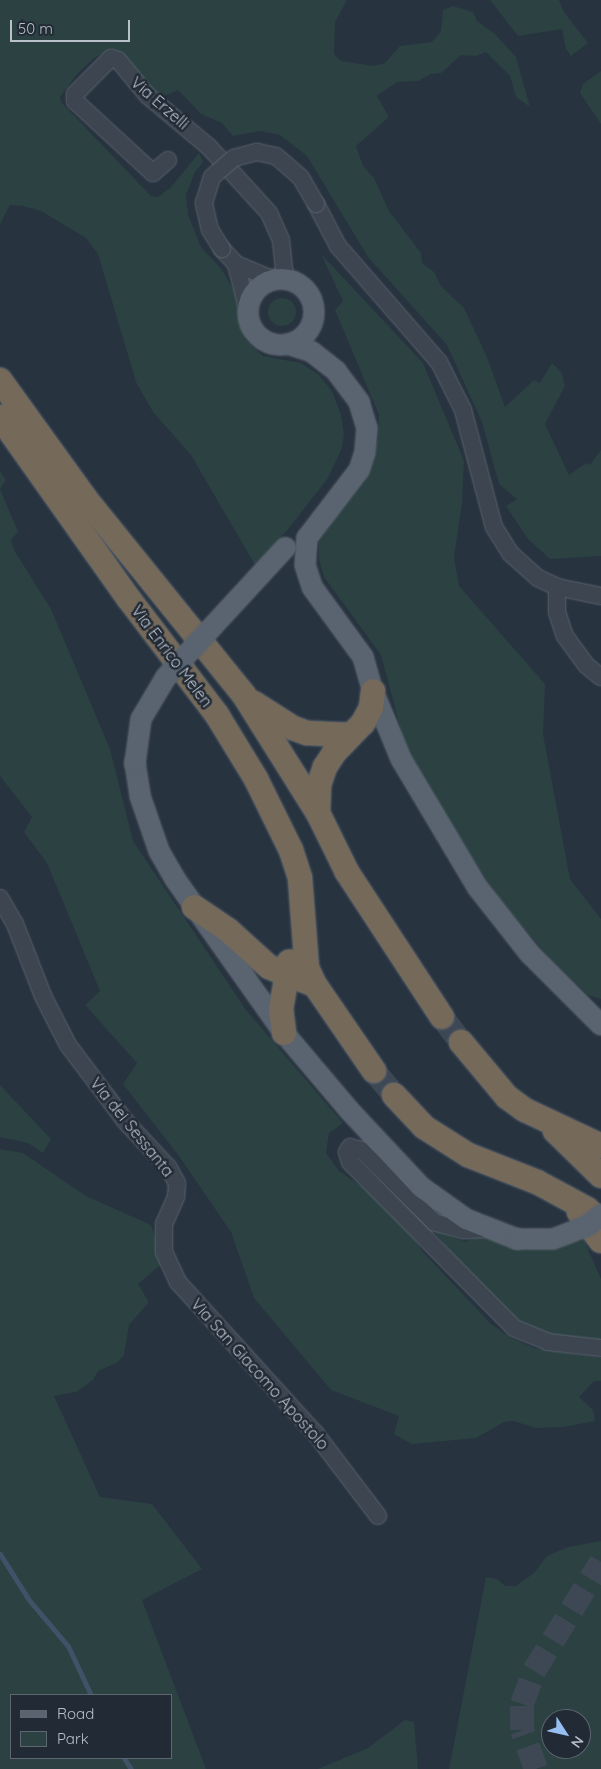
<!DOCTYPE html>
<style>
body{margin:0}
#map{position:relative;width:601px;height:1769px;overflow:hidden;background:#283340;font-family:Quicksand,sans-serif}
div>[style]{position:absolute}
[style*='--x']{left:calc(var(--x)*1px);top:calc(var(--y)*1px);width:calc(var(--w)*1px);rotate:calc(var(--a)*1deg)}
.green>*{inset:0;background:#2b4142}
.round{border-radius:50%}
.stream>*{height:5px;margin:-2.5px;padding:0 2.5px;transform-origin:2.5px;border-radius:2.5px;background:#3f5267}
.highway-tunnel>*{height:24px;margin-top:-12px;transform-origin:0;background:repeating-linear-gradient(90deg,#3e4855 0 24px,transparent 0 36px)}
.roads{filter:drop-shadow(0 0 1px #5a636d) drop-shadow(0 0 1px #5a636d)}
.minor>*{height:16px;margin:-8px;padding:0 8px;transform-origin:8px;border-radius:8px;background:#3c4550}
.major>*{height:20px;margin:-10px;padding:0 10px;transform-origin:10px;border-radius:10px;background:#5a6470}
.major>.ring{margin:-10px;padding:0;box-sizing:content-box;background:none;border:20px solid #5a6470;border-radius:50%}
.highway>*{height:24px;margin:-12px;padding:0 12px;transform-origin:12px;border-radius:12px;background:#75695a}
.bridges{filter:drop-shadow(0 0 1px #5a636d) drop-shadow(0 0 1px #5a636d)}
.minor-bridge>*{height:16px;margin:-8px;padding:0 8px;transform-origin:8px;border-radius:8px;background:#3c4550}
.major-bridge>*{height:20px;margin:-10px;padding:0 10px;transform-origin:10px;border-radius:10px;background:#5a6470}
span{translate:-50% -50%;white-space:nowrap;text-align:center;line-height:1.15;-webkit-text-stroke:5px #212a35;paint-order:stroke}
.street-label{font-size:16px;color:#b9c0ca}
.legend{position:absolute;left:10px;top:1694px;width:162px;height:65px;box-sizing:border-box;background:#212a35;border:1px solid #5e6671;margin:0;padding:6px 9px;list-style:none;font-size:15px;color:#b9c0ca}
.legend li{display:flex;align-items:center;gap:10px;height:25px}
.legend b{width:25px;border:1px solid #5e6671}
.north{position:absolute;left:541px;top:1709px;width:50px;height:50px;box-sizing:border-box;background:#212a35;border:1px solid #5e6671;border-radius:50%;rotate:125deg;font-size:14px;font-weight:700;line-height:20px;text-align:center;color:#b9c0ca}
.north::after{content:'';display:block;margin:auto;width:18px;height:22px;background:#97bef1;clip-path:polygon(50% 0,100% 100%,50% 72%,0 100%)}
.scale{position:absolute;left:10px;top:20px;width:120px;height:22px;box-sizing:border-box;border:2px solid #b9c0ca;border-top:0;padding-left:6px;font-size:15px;line-height:18px;white-space:nowrap;color:#b9c0ca;-webkit-text-stroke:4px #212a35;paint-order:stroke}
</style>
<div id="map">
<div class="green">
<i style="clip-path:polygon(0 0,347px 0,335px 22px,334px 54px,341px 61px,374px 66px,385px 63px,400px 46px,432px 42px,441px 31px,443px 10px,453px 6px,473px 12px,477px 21px,495px 34px,516px 57px,530px 107px,516px 97px,510px 76px,486px 52px,476px 56px,461px 55px,441px 73px,431px 74px,418px 81px,397px 82px,377px 96px,389px 117px,356px 146px,363px 166px,374px 178px,389px 211px,421px 253px,422px 263px,434px 272px,441px 286px,464px 308px,487px 357px,505px 407px,534px 380px,540px 383px,552px 363px,562px 373px,565px 386px,545px 424px,569px 475px,586px 463px,590px 465px,601px 450px,601px 556px,550px 559px,528px 539px,506px 506px,517px 499px,499px 484px,482px 422px,447px 345px,368px 257px,307px 156px,280px 135px,260px 131px,233px 136px,222px 123px,201px 114px,178px 90px,162px 97px,148px 86px,120px 52px,112px 49px,94px 58px,77px 74px,60px 97px,61px 102px,151px 196px,158px 197px,171px 187px,199px 153px,203px 162px,195px 172px,186px 195px,188px 215px,201px 247px,222px 270px,237px 296px,240px 323px,246px 340px,263px 356px,301px 363px,319px 375px,332px 391px,341px 415px,344px 434px,342px 448px,328px 478px,289px 528px,255px 565px,191px 455px,153px 412px,136px 382px,98px 254px,86px 238px,41px 211px,23px 206px,10px 205px,0 224px)"></i>
<i style="clip-path:polygon(490px 0,559px 0,564px 12px,588px 43px,571px 56px,566px 49px,562px 29px,518px 36px)"></i>
<i style="clip-path:polygon(601px 71px,601px 124px,580px 93px,583px 84px)"></i>
<i style="clip-path:polygon(321px 254px,423px 363px,464px 461px,462px 504px,454px 557px,459px 586px,545px 684px,543px 734px,570px 879px,601px 919px,601px 999px,588px 995px,551px 960px,498px 897px,409px 760px,381px 655px,324px 577px,319px 559px,319px 542px,371px 465px,378px 437px,379px 415px,335px 310px,343px 301px)"></i>
<i class="round" style="left:268px;top:298px;width:28px;height:28px"></i>
<i style="clip-path:polygon(0 471px,6px 480px,0 489px,18px 532px,11px 540px,14px 550px,51px 609px,110px 749px,133px 841px,246px 1010px,343px 1123px,329px 1133px,326px 1153px,339px 1171px,393px 1208px,423px 1252px,491px 1324px,511px 1338px,534px 1348px,601px 1358px,601px 1381px,594px 1381px,579px 1397px,593px 1410px,595px 1421px,564px 1427px,535px 1428px,514px 1421px,504px 1422px,476px 1438px,412px 1444px,394px 1434px,399px 1416px,331px 1390px,254px 1298px,231px 1232px,179px 1156px,123px 1084px,137px 1063px,85px 1005px,100px 991px,47px 863px,24px 832px,32px 817px,0 776px)"></i>
<i style="clip-path:polygon(0 1085px,51px 1139px,43px 1153px,28px 1143px,0 1137px)"></i>
<i style="clip-path:polygon(evenodd,0 1149px,23px 1153px,86px 1196px,151px 1225px,156px 1239px,164px 1262px,138px 1284px,149px 1302px,129px 1325px,124px 1355px,118px 1362px,98px 1371px,93px 1380px,76px 1392px,54px 1396px,100px 1497px,152px 1504px,202px 1569px,142px 1600px,206px 1769px,0 1769px,0 1149px,11px 1695px,171px 1695px,171px 1758px,11px 1758px,11px 1695px)"></i>
<i style="clip-path:polygon(433px 1230px,466px 1242px,477px 1236px,532px 1248px,584px 1240px,601px 1279px,601px 1341px,555px 1337px,530px 1329px,508px 1314px,467px 1272px)"></i>
<i style="clip-path:polygon(evenodd,601px 1541px,601px 1769px,449px 1769px,486px 1577px,497px 1579px,505px 1586px,516px 1586px,534px 1573px,547px 1556px,568px 1547px,601px 1541px,551px 1719px,581px 1719px,581px 1749px,551px 1749px,551px 1719px)"></i>
<i style="clip-path:polygon(405px 1720px,414px 1722px,418px 1769px,318px 1769px,368px 1748px)"></i>
</div>
<div class="stream">
<i style="--x:0;--y:1554;--w:54;--a:57.8"></i>
<i style="--x:29;--y:1600;--w:60;--a:49.7"></i>
<i style="--x:68;--y:1646;--w:54;--a:64.9"></i>
<i style="--x:124;--y:1758;--w:13;--a:58"></i>
</div>
<div class="highway-tunnel">
<i style="--x:442;--y:1017;--w:31;--a:53"></i>
<i style="--x:374;--y:1071;--w:31;--a:50"></i>
<i style="--x:536;--y:1769;--w:41;--a:-109.7"></i>
<i style="--x:522;--y:1730;--w:26;--a:-90"></i>
<i style="--x:522;--y:1704;--w:35;--a:-70"></i>
<i style="--x:534;--y:1671;--w:128;--a:-58.4"></i>
</div>
<div class="roads">
<div class="minor">
<i style="--x:168;--y:160;--w:20;--a:139"></i>
<i style="--x:153;--y:173;--w:106;--a:-137.3"></i>
<i style="--x:75;--y:101;--w:7;--a:-90"></i>
<i style="--x:75;--y:94;--w:51;--a:-45"></i>
<i style="--x:111;--y:58;--w:7;--a:16"></i>
<i style="--x:118;--y:60;--w:45;--a:50.4"></i>
<i style="--x:147;--y:95;--w:81;--a:40"></i>
<i style="--x:209;--y:147;--w:89;--a:47.7"></i>
<i style="--x:269;--y:213;--w:30;--a:66"></i>
<i style="--x:281;--y:240;--w:39;--a:84"></i>
<i style="--x:316;--y:204;--w:47;--a:62.4"></i>
<i style="--x:338;--y:246;--w:154;--a:49"></i>
<i style="--x:439;--y:362;--w:54;--a:63.4"></i>
<i style="--x:463;--y:410;--w:121;--a:75.2"></i>
<i style="--x:494;--y:527;--w:31;--a:58"></i>
<i style="--x:510;--y:553;--w:38;--a:42"></i>
<i style="--x:538;--y:578;--w:21;--a:25"></i>
<i style="--x:557;--y:587;--w:45;--a:11.6"></i>
<i style="--x:222;--y:249;--w:21;--a:47"></i>
<i style="--x:236;--y:264;--w:41;--a:22.8"></i>
<i style="--x:236;--y:264;--w:49;--a:75.7"></i>
<i style="--x:557;--y:587;--w:25;--a:90"></i>
<i style="--x:557;--y:612;--w:25;--a:72"></i>
<i style="--x:565;--y:636;--w:36;--a:54"></i>
<i style="--x:586;--y:665;--w:19;--a:39"></i>
<i style="--x:0;--y:898;--w:30;--a:60"></i>
<i style="--x:15;--y:924;--w:77;--a:68.7"></i>
<i style="--x:43;--y:996;--w:55;--a:63"></i>
<i style="--x:68;--y:1045;--w:96;--a:53"></i>
<i style="--x:126;--y:1122;--w:62;--a:47"></i>
<i style="--x:168;--y:1167;--w:18;--a:61"></i>
<i style="--x:177;--y:1183;--w:14;--a:94"></i>
<i style="--x:176;--y:1197;--w:30;--a:114"></i>
<i style="--x:164;--y:1224;--w:28;--a:90"></i>
<i style="--x:164;--y:1252;--w:33;--a:65"></i>
<i style="--x:178;--y:1282;--w:204;--a:47.8"></i>
<i style="--x:315;--y:1433;--w:104;--a:52.8"></i>
<i style="--x:485;--y:1229;--w:22;--a:177"></i>
<i style="--x:463;--y:1230;--w:30;--a:-165"></i>
<i style="--x:434;--y:1222;--w:103;--a:-135.4"></i>
<i style="--x:361;--y:1150;--w:11;--a:-165"></i>
<i style="--x:350;--y:1147;--w:6;--a:121"></i>
<i style="--x:347;--y:1152;--w:10;--a:73"></i>
<i style="--x:350;--y:1162;--w:233;--a:45.3"></i>
<i style="--x:514;--y:1328;--w:37;--a:22"></i>
<i style="--x:548;--y:1342;--w:53;--a:6.5"></i>
</div>
<div class="major">
<i class="ring" style="left:248px;top:279px;width:46px;height:46px"></i>
<i style="--x:288;--y:344;--w:25;--a:18"></i>
<i style="--x:312;--y:352;--w:31;--a:38"></i>
<i style="--x:336;--y:371;--w:39;--a:53"></i>
<i style="--x:359;--y:402;--w:27;--a:73"></i>
<i style="--x:367;--y:428;--w:24;--a:95"></i>
<i style="--x:365;--y:452;--w:19;--a:108"></i>
<i style="--x:359;--y:470;--w:86;--a:127.4"></i>
<i style="--x:307;--y:538;--w:27;--a:94"></i>
<i style="--x:305;--y:565;--w:23;--a:72"></i>
<i style="--x:312;--y:587;--w:87;--a:53.9"></i>
<i style="--x:363;--y:657;--w:35;--a:74"></i>
<i style="--x:373;--y:691;--w:74;--a:67.6"></i>
<i style="--x:401;--y:759;--w:150;--a:59.2"></i>
<i style="--x:478;--y:888;--w:84;--a:51.8"></i>
<i style="--x:530;--y:954;--w:100;--a:45"></i>
<i style="--x:135;--y:763;--w:33;--a:81"></i>
<i style="--x:140;--y:796;--w:58;--a:70.9"></i>
<i style="--x:159;--y:851;--w:32;--a:60"></i>
<i style="--x:175;--y:879;--w:189;--a:54.7"></i>
<i style="--x:284;--y:1033;--w:101;--a:49.8"></i>
<i style="--x:349;--y:1110;--w:105;--a:46.9"></i>
<i style="--x:421;--y:1187;--w:55;--a:35.4"></i>
<i style="--x:466;--y:1219;--w:55;--a:21.4"></i>
</div>
<div class="highway">
<i style="--x:0;--y:380;--w:145;--a:54.2"></i>
<i style="--x:85;--y:498;--w:253;--a:51.1"></i>
<i style="--x:244;--y:695;--w:139;--a:57.9"></i>
<i style="--x:318;--y:813;--w:66;--a:63.8"></i>
<i style="--x:347;--y:872;--w:173;--a:56.8"></i>
<i style="--x:0;--y:417;--w:223;--a:54.7"></i>
<i style="--x:129;--y:599;--w:146;--a:52.8"></i>
<i style="--x:217;--y:715;--w:75;--a:58.6"></i>
<i style="--x:256;--y:779;--w:79;--a:63.8"></i>
<i style="--x:291;--y:850;--w:29;--a:72"></i>
<i style="--x:300;--y:878;--w:90;--a:85.6"></i>
<i style="--x:307;--y:968;--w:19;--a:65"></i>
<i style="--x:315;--y:985;--w:104;--a:55.5"></i>
<i style="--x:254;--y:703;--w:46;--a:32.7"></i>
<i style="--x:293;--y:728;--w:15;--a:20"></i>
<i style="--x:307;--y:733;--w:44;--a:2.6"></i>
<i style="--x:318;--y:813;--w:28;--a:-88"></i>
<i style="--x:319;--y:785;--w:19;--a:-72"></i>
<i style="--x:325;--y:767;--w:17;--a:-57"></i>
<i style="--x:334;--y:753;--w:42;--a:-46"></i>
<i style="--x:363;--y:723;--w:17;--a:-62"></i>
<i style="--x:371;--y:708;--w:17;--a:-83"></i>
<i style="--x:194;--y:907;--w:41;--a:34.1"></i>
<i style="--x:228;--y:930;--w:55;--a:42.1"></i>
<i style="--x:269;--y:967;--w:49;--a:21.4"></i>
<i style="--x:284;--y:1033;--w:24;--a:-97"></i>
<i style="--x:281;--y:1009;--w:48;--a:-80.3"></i>
<i style="--x:461;--y:1042;--w:72;--a:50.1"></i>
<i style="--x:507;--y:1097;--w:22;--a:36"></i>
<i style="--x:525;--y:1110;--w:84;--a:25.3"></i>
<i style="--x:394;--y:1095;--w:44;--a:46.8"></i>
<i style="--x:424;--y:1127;--w:52;--a:32.5"></i>
<i style="--x:468;--y:1155;--w:74;--a:21.4"></i>
<i style="--x:537;--y:1182;--w:57;--a:28.4"></i>
<i style="--x:587;--y:1209;--w:18;--a:41"></i>
<i style="--x:555;--y:1131;--w:64;--a:44.4"></i>
<i style="--x:579;--y:1212;--w:36;--a:53"></i>
</div>
</div>
<div class="bridges">
<div class="minor-bridge">
<i style="--x:222;--y:249;--w:22;--a:-122"></i>
<i style="--x:210;--y:230;--w:28;--a:-103"></i>
<i style="--x:204;--y:203;--w:27;--a:-73"></i>
<i style="--x:212;--y:177;--w:29;--a:-41"></i>
<i style="--x:234;--y:158;--w:24;--a:-15"></i>
<i style="--x:257;--y:152;--w:19;--a:12"></i>
<i style="--x:276;--y:156;--w:33;--a:41"></i>
<i style="--x:301;--y:178;--w:30;--a:60"></i>
</div>
<div class="major-bridge">
<i style="--x:135;--y:763;--w:44;--a:-82.2"></i>
<i style="--x:141;--y:719;--w:49;--a:-59.2"></i>
<i style="--x:166;--y:677;--w:176;--a:-47.3"></i>
<i style="--x:517;--y:1239;--w:36;--a:0"></i>
<i style="--x:553;--y:1239;--w:36;--a:-21"></i>
<i style="--x:587;--y:1226;--w:18;--a:-38"></i>
</div>
</div>
<div class="street-label">
<span style="left:160px;top:103px;rotate:41deg">Via Erzelli</span>
<span style="left:172px;top:656px;rotate:53deg">Via Enrico Melen</span>
<span style="left:132px;top:1127px;rotate:51deg">Via dei Sessanta</span>
<span style="left:260px;top:1374px;rotate:48deg">Via San Giacomo Apostolo</span>
</div>
<ul class="legend">
<li><b style="height:6px;background:#5a6470"></b>Road</li>
<li><b style="height:14px;background:#2b4142"></b>Park</li>
</ul>
<div class="north">N</div>
<div class="scale">50 m</div>
</div>
